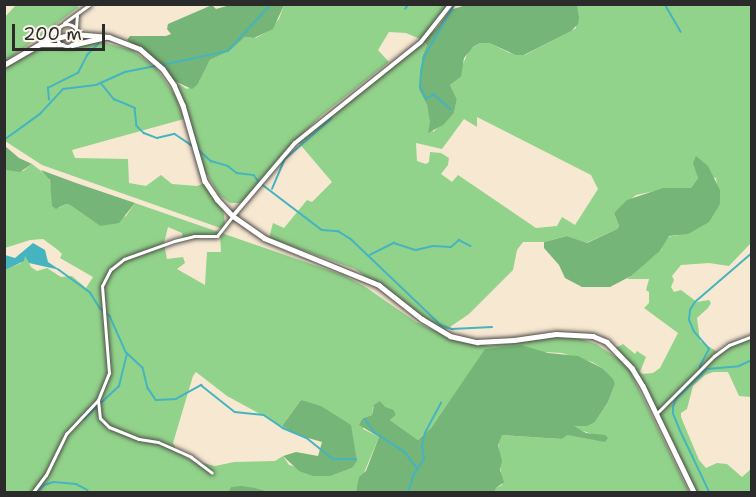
<!DOCTYPE html>
<style>
body{margin:0}
#map{position:relative;width:756px;height:497px;overflow:hidden;background:#f7e8d2;font-family:"Shantell Sans",sans-serif}
div>[style]{position:absolute}
[style*='--x']{left:calc(var(--x)*1px);top:calc(var(--y)*1px);width:calc(var(--w)*1px);rotate:calc(var(--a)*1deg)}
.green>*{inset:0;background:#92d38b}
.forest>*{inset:0;background:#75b577}
.water>*{inset:0;background:#45b4bf}
.stream>*{height:1.5px;margin:-0.75px;padding:0 0.75px;transform-origin:0.75px;border-radius:0.75px;background:#45b4bf}
.roads{filter:drop-shadow(0 0 2px #4a4744) drop-shadow(0 0 2px #4a4744)}
.minor>*{height:3px;margin:-1.5px;padding:0 1.5px;transform-origin:1.5px;border-radius:1.5px;background:#fff}
.minor>.ring{margin:-1.5px;padding:0;box-sizing:content-box;background:none;border:3px solid #fff;border-radius:50%}
.tertiary>*{height:4px;margin:-2px;padding:0 2px;transform-origin:2px;border-radius:2px;background:#fff}
.secondary>*{height:4.5px;margin:-2.25px;padding:0 2.25px;transform-origin:2.25px;border-radius:2.25px;background:#fff}
span{translate:-50% -50%;white-space:nowrap;text-align:center;line-height:1.15;-webkit-text-stroke:6px #fbf7ec;paint-order:stroke}
.frame{position:absolute;inset:0;border:6px solid #2b2b2b;pointer-events:none}
.scale{position:absolute;left:12px;top:24px;width:93px;height:27px;box-sizing:border-box;border:3px solid #2b2b2b;border-top:0;padding-left:8px;font-size:18px;line-height:21px;white-space:nowrap;color:#2b2b2b;-webkit-text-stroke:4px #fbf7ec;paint-order:stroke}
</style>
<div id="map">
<div class="green">
<i style="clip-path:polygon(72px 4px,79px 7px,5px 62px,4px 18px,16px 5px)"></i>
<i style="clip-path:polygon(284px 5px,450px 5px,437px 25px,420px 39px,406px 33px,389px 32px,378px 50px,389px 62px,322px 115px,297px 139px,244px 203px,230px 203px,219px 195px,204px 170px,184px 103px,172px 80px,187px 89px,198px 84px,210px 60px,231px 50px,245px 37px,256px 38px,268px 31px,279px 19px)"></i>
<i style="clip-path:polygon(evenodd,577px 5px,751px 5px,751px 243px,729px 266px,709px 263px,681px 265px,672px 276px,674px 280px,671px 287px,674px 292px,681px 290px,697px 302px,709px 300px,711px 303px,708px 308px,697px 318px,700px 341px,719px 353px,729px 343px,751px 336px,751px 397px,739px 396px,728px 372px,713px 372px,705px 375px,693px 386px,687px 409px,681px 413px,681px 417px,699px 460px,706px 468px,717px 463px,727px 464px,742px 477px,751px 469px,751px 492px,695px 492px,640px 378px,614px 349px,623px 344px,635px 354px,637px 351px,646px 357px,640px 372px,642px 374px,653px 373px,660px 368px,678px 333px,644px 308px,649px 303px,649px 292px,646px 290px,649px 279px,627px 279px,661px 250px,667px 237px,679px 235px,720px 204px,716px 178px,697px 173px,698px 178px,691px 188px,669px 188px,636px 195px,614px 213px,619px 226px,617px 229px,586px 243px,567px 236px,544px 242px,523px 242px,517px 250px,513px 270px,469px 314px,444px 331px,355px 269px,269px 238px,273px 223px,284px 228px,307px 200px,312px 202px,332px 182px,298px 142px,423px 41px,427px 45px,422px 57px,419px 90px,427px 105px,433px 132px,454px 113px,457px 99px,450px 85px,461px 77px,460px 71px,469px 50px,480px 43px,489px 43px,510px 53px,525px 55px,576px 28px,577px 5px,477px 117px,591px 175px,598px 189px,575px 225px,562px 217px,557px 226px,536px 228px,458px 175px,452px 182px,441px 174px,448px 165px,449px 158px,441px 153px,430px 152px,429px 162px,426px 164px,417px 161px,416px 143px,442px 149px,464px 119px,477px 127px,477px 117px)"></i>
<i style="clip-path:polygon(94px 40px,132px 50px,156px 68px,175px 95px,184px 119px,72px 150px,75px 158px,128px 159px,129px 183px,146px 186px,161px 175px,172px 184px,197px 186px,205px 183px,223px 209px,226px 230px,42px 165px,5px 141px,4px 68px,45px 46px,69px 48px)"></i>
<i style="clip-path:polygon(evenodd,32px 164px,49px 177px,53px 197px,59px 208px,66px 204px,70px 205px,100px 226px,126px 216px,135px 203px,343px 275px,364px 286px,416px 322px,456px 341px,490px 346px,559px 337px,581px 339px,596px 344px,619px 359px,630px 371px,689px 492px,495px 492px,496px 488px,502px 485px,498px 439px,502px 435px,562px 439px,568px 435px,592px 434px,574px 428px,574px 426px,595px 422px,608px 402px,615px 384px,602px 368px,592px 362px,562px 353px,492px 349px,485px 350px,431px 428px,418px 440px,390px 420px,396px 415px,394px 410px,373px 407px,372px 415px,363px 418px,363px 429px,379px 437px,356px 492px,270px 492px,256px 488px,231px 487px,228px 492px,5px 492px,4px 270px,21px 263px,25px 255px,31px 267px,37px 271px,47px 268px,61px 277px,72px 276px,86px 288px,93px 277px,60px 258px,62px 254px,58px 250px,43px 239px,30px 240px,5px 248px,5px 170px,23px 171px,32px 164px,168px 227px,182px 233px,183px 241px,220px 234px,221px 252px,207px 252px,205px 285px,177px 269px,185px 263px,183px 257px,167px 259px,164px 243px,168px 227px,32px 164px,196px 372px,227px 396px,282px 426px,301px 400px,352px 443px,356px 455px,352px 468px,331px 476px,289px 465px,283px 456px,275px 461px,234px 462px,215px 466px,190px 460px,177px 451px,173px 443px,193px 376px,196px 372px)"></i>
</div>
<div class="forest">
<i style="clip-path:polygon(469px 4px,577px 5px,579px 18px,578px 24px,571px 31px,524px 55px,516px 55px,489px 43px,480px 43px,473px 47px,464px 58px,461px 77px,450px 85px,457px 99px,454px 113px,443px 125px,428px 133px,430px 122px,427px 105px,419px 90px,422px 57px,427px 45px,423px 41px,437px 28px,450px 10px)"></i>
<i style="clip-path:polygon(212px 5px,216px 9px,230px 5px,284px 5px,273px 29px,254px 38px,245px 37px,231px 50px,210px 60px,198px 84px,192px 89px,172px 80px,141px 49px,127px 40px,130px 36px,166px 36px,171px 34px,167px 29px,168px 24px)"></i>
<i style="clip-path:polygon(5px 146px,19px 158px,32px 164px,20px 172px,5px 170px)"></i>
<i style="clip-path:polygon(696px 156px,708px 166px,720px 190px,720px 204px,709px 222px,688px 234px,669px 236px,660px 251px,631px 276px,610px 287px,582px 287px,565px 278px,559px 265px,544px 248px,544px 242px,567px 236px,587px 243px,617px 229px,619px 226px,614px 213px,627px 200px,663px 188px,691px 188px,698px 178px,693px 163px)"></i>
<i style="clip-path:polygon(41px 170px,76px 183px,135px 203px,119px 223px,100px 226px,70px 205px,66px 204px,56px 209px,52px 206px,50px 180px)"></i>
<i style="clip-path:polygon(521px 345px,548px 353px,578px 356px,602px 368px,613px 379px,615px 384px,608px 402px,595px 422px,587px 426px,574px 426px,586px 433px,605px 435px,608px 438px,605px 442px,568px 435px,562px 439px,502px 435px,498px 445px,502px 461px,500px 470px,504px 482px,496px 488px,495px 492px,356px 492px,359px 477px,366px 471px,379px 437px,359px 425px,363px 418px,372px 415px,374px 405px,380px 401px,385px 407px,394px 410px,396px 415px,390px 420px,418px 440px,431px 428px,485px 349px)"></i>
<i style="clip-path:polygon(301px 400px,321px 406px,351px 425px,357px 461px,352px 468px,331px 476px,313px 476px,299px 471px,283px 456px,296px 452px,318px 456px,322px 442px,298px 435px,282px 426px)"></i>
<i style="clip-path:polygon(241px 486px,256px 488px,270px 492px,228px 492px,231px 487px)"></i>
</div>
<div class="water">
<i style="clip-path:polygon(33px 243px,45px 250px,48px 262px,60px 270px,29px 263px,25px 256px,24px 261px,5px 270px,5px 255px,15px 258px)"></i>
</div>
<div class="stream">
<i style="--x:665;--y:4;--w:32;--a:60"></i>
<i style="--x:405;--y:9;--w:6;--a:-51"></i>
<i style="--x:162;--y:65;--w:67;--a:-12"></i>
<i style="--x:228;--y:51;--w:64;--a:-47.5"></i>
<i style="--x:101;--y:83;--w:21;--a:51"></i>
<i style="--x:114;--y:99;--w:23;--a:23"></i>
<i style="--x:135;--y:108;--w:18;--a:84"></i>
<i style="--x:137;--y:126;--w:10;--a:45"></i>
<i style="--x:144;--y:133;--w:14;--a:21"></i>
<i style="--x:157;--y:138;--w:18;--a:-13"></i>
<i style="--x:175;--y:134;--w:23;--a:34"></i>
<i style="--x:49;--y:100;--w:12;--a:-95"></i>
<i style="--x:48;--y:88;--w:34;--a:-27"></i>
<i style="--x:78;--y:73;--w:20;--a:-63"></i>
<i style="--x:87;--y:55;--w:16;--a:-45"></i>
<i style="--x:451;--y:110;--w:23;--a:-139"></i>
<i style="--x:434;--y:95;--w:9;--a:153"></i>
<i style="--x:426;--y:99;--w:13;--a:-117"></i>
<i style="--x:420;--y:87;--w:15;--a:-86"></i>
<i style="--x:421;--y:72;--w:15;--a:-79"></i>
<i style="--x:424;--y:57;--w:61;--a:-59.7"></i>
<i style="--x:4;--y:140;--w:44;--a:-35.8"></i>
<i style="--x:40;--y:114;--w:34;--a:-47"></i>
<i style="--x:63;--y:89;--w:33;--a:-7"></i>
<i style="--x:96;--y:85;--w:32;--a:-24"></i>
<i style="--x:125;--y:72;--w:33;--a:-11"></i>
<i style="--x:198;--y:149;--w:18;--a:43"></i>
<i style="--x:211;--y:161;--w:18;--a:16"></i>
<i style="--x:228;--y:166;--w:11;--a:38"></i>
<i style="--x:237;--y:173;--w:17;--a:7"></i>
<i style="--x:254;--y:175;--w:9;--a:54"></i>
<i style="--x:263;--y:185;--w:74;--a:37.3"></i>
<i style="--x:322;--y:230;--w:16;--a:4"></i>
<i style="--x:338;--y:231;--w:15;--a:32"></i>
<i style="--x:351;--y:239;--w:124;--a:43.7"></i>
<i style="--x:441;--y:325;--w:12;--a:20"></i>
<i style="--x:452;--y:329;--w:40;--a:-2.9"></i>
<i style="--x:272;--y:189;--w:33;--a:-67"></i>
<i style="--x:285;--y:159;--w:61;--a:-41"></i>
<i style="--x:370;--y:255;--w:27;--a:-27"></i>
<i style="--x:394;--y:243;--w:23;--a:18"></i>
<i style="--x:416;--y:250;--w:17;--a:-13"></i>
<i style="--x:433;--y:246;--w:18;--a:3"></i>
<i style="--x:451;--y:247;--w:11;--a:-41"></i>
<i style="--x:459;--y:240;--w:13;--a:27"></i>
<i style="--x:58;--y:269;--w:39;--a:36"></i>
<i style="--x:90;--y:292;--w:19;--a:58"></i>
<i style="--x:100;--y:308;--w:13;--a:39"></i>
<i style="--x:110;--y:316;--w:39;--a:66"></i>
<i style="--x:126;--y:352;--w:23;--a:43"></i>
<i style="--x:143;--y:368;--w:21;--a:76"></i>
<i style="--x:148;--y:388;--w:14;--a:56"></i>
<i style="--x:156;--y:400;--w:20;--a:-3"></i>
<i style="--x:176;--y:399;--w:29;--a:-29"></i>
<i style="--x:201;--y:385;--w:43;--a:38.5"></i>
<i style="--x:235;--y:412;--w:29;--a:6"></i>
<i style="--x:264;--y:415;--w:23;--a:34"></i>
<i style="--x:283;--y:428;--w:26;--a:23"></i>
<i style="--x:307;--y:438;--w:33;--a:39"></i>
<i style="--x:333;--y:459;--w:23;--a:0"></i>
<i style="--x:702;--y:375;--w:9;--a:-103"></i>
<i style="--x:700;--y:366;--w:19;--a:-62"></i>
<i style="--x:709;--y:349;--w:23;--a:-131"></i>
<i style="--x:694;--y:332;--w:13;--a:-113"></i>
<i style="--x:689;--y:320;--w:10;--a:-84"></i>
<i style="--x:690;--y:310;--w:9;--a:-58"></i>
<i style="--x:695;--y:302;--w:75;--a:-40.7"></i>
<i style="--x:84;--y:419;--w:48;--a:-43.3"></i>
<i style="--x:119;--y:386;--w:33;--a:-76"></i>
<i style="--x:365;--y:419;--w:17;--a:54"></i>
<i style="--x:375;--y:433;--w:36;--a:32"></i>
<i style="--x:405;--y:452;--w:20;--a:53"></i>
<i style="--x:38;--y:492;--w:9;--a:-49"></i>
<i style="--x:44;--y:485;--w:10;--a:-17"></i>
<i style="--x:54;--y:482;--w:22;--a:5"></i>
<i style="--x:76;--y:484;--w:13;--a:27"></i>
<i style="--x:408;--y:492;--w:19;--a:-72"></i>
<i style="--x:414;--y:474;--w:18;--a:-56"></i>
<i style="--x:424;--y:459;--w:13;--a:-99"></i>
<i style="--x:422;--y:446;--w:13;--a:-77"></i>
<i style="--x:425;--y:433;--w:34;--a:-62"></i>
<i style="--x:709;--y:492;--w:68;--a:-115.4"></i>
<i style="--x:680;--y:431;--w:18;--a:-112"></i>
<i style="--x:673;--y:414;--w:7;--a:-90"></i>
<i style="--x:673;--y:407;--w:9;--a:-69"></i>
<i style="--x:676;--y:399;--w:43;--a:-44.1"></i>
<i style="--x:707;--y:369;--w:32;--a:-5"></i>
<i style="--x:739;--y:366;--w:14;--a:-25"></i>
</div>
<div class="roads">
<div class="minor">
<i style="--x:64;--y:23;--w:32;--a:-36"></i>
<i class="ring" style="left:56px;top:24px;width:19px;height:19px"></i>
<i style="--x:76;--y:28;--w:13;--a:-86"></i>
<i style="--x:98;--y:400;--w:18;--a:84"></i>
<i style="--x:100;--y:418;--w:13;--a:45"></i>
<i style="--x:109;--y:427;--w:32;--a:22"></i>
<i style="--x:139;--y:439;--w:19;--a:9"></i>
<i style="--x:158;--y:442;--w:36;--a:24"></i>
<i style="--x:191;--y:457;--w:26;--a:37"></i>
<i style="--x:657;--y:413;--w:81;--a:-45"></i>
<i style="--x:714;--y:356;--w:19;--a:-36"></i>
<i style="--x:729;--y:345;--w:25;--a:-21"></i>
<i style="--x:33;--y:492;--w:21;--a:-53"></i>
<i style="--x:46;--y:475;--w:46;--a:-64"></i>
<i style="--x:66;--y:434;--w:47;--a:-46.7"></i>
<i style="--x:98;--y:400;--w:29;--a:-68"></i>
<i style="--x:109;--y:373;--w:87;--a:-94.6"></i>
<i style="--x:102;--y:286;--w:18;--a:-63"></i>
<i style="--x:110;--y:270;--w:18;--a:-38"></i>
<i style="--x:124;--y:259;--w:53;--a:-19.8"></i>
<i style="--x:174;--y:241;--w:21;--a:-14"></i>
<i style="--x:194;--y:236;--w:23;--a:0"></i>
<i style="--x:217;--y:236;--w:24;--a:-52"></i>
</div>
<div class="tertiary">
<i style="--x:233;--y:216;--w:96;--a:-49.7"></i>
<i style="--x:295;--y:143;--w:161;--a:-38.7"></i>
<i style="--x:421;--y:42;--w:48;--a:-51.7"></i>
</div>
<div class="secondary">
<i style="--x:41;--y:42;--w:22;--a:-39"></i>
<i style="--x:42;--y:45;--w:21;--a:0"></i>
<i style="--x:72;--y:45;--w:32;--a:-13"></i>
<i style="--x:4;--y:65;--w:48;--a:-30.3"></i>
<i style="--x:45;--y:41;--w:30;--a:-14"></i>
<i style="--x:74;--y:34;--w:35;--a:5"></i>
<i style="--x:109;--y:37;--w:33;--a:21"></i>
<i style="--x:140;--y:49;--w:30;--a:41"></i>
<i style="--x:163;--y:69;--w:19;--a:55"></i>
<i style="--x:174;--y:85;--w:22;--a:66"></i>
<i style="--x:183;--y:105;--w:79;--a:73.9"></i>
<i style="--x:205;--y:181;--w:22;--a:56"></i>
<i style="--x:217;--y:199;--w:23;--a:47"></i>
<i style="--x:233;--y:216;--w:38;--a:35"></i>
<i style="--x:264;--y:238;--w:124;--a:22.2"></i>
<i style="--x:379;--y:285;--w:55;--a:38.3"></i>
<i style="--x:422;--y:319;--w:33;--a:31"></i>
<i style="--x:450;--y:336;--w:28;--a:13"></i>
<i style="--x:477;--y:342;--w:37;--a:-3"></i>
<i style="--x:514;--y:340;--w:42;--a:-8.1"></i>
<i style="--x:556;--y:334;--w:37;--a:3"></i>
<i style="--x:593;--y:336;--w:15;--a:23"></i>
<i style="--x:607;--y:342;--w:36;--a:46"></i>
<i style="--x:632;--y:368;--w:21;--a:59"></i>
<i style="--x:643;--y:386;--w:118;--a:64.3"></i>
</div>
</div>
<div class="frame"></div>
<div class="scale">200 m</div>
</div>
